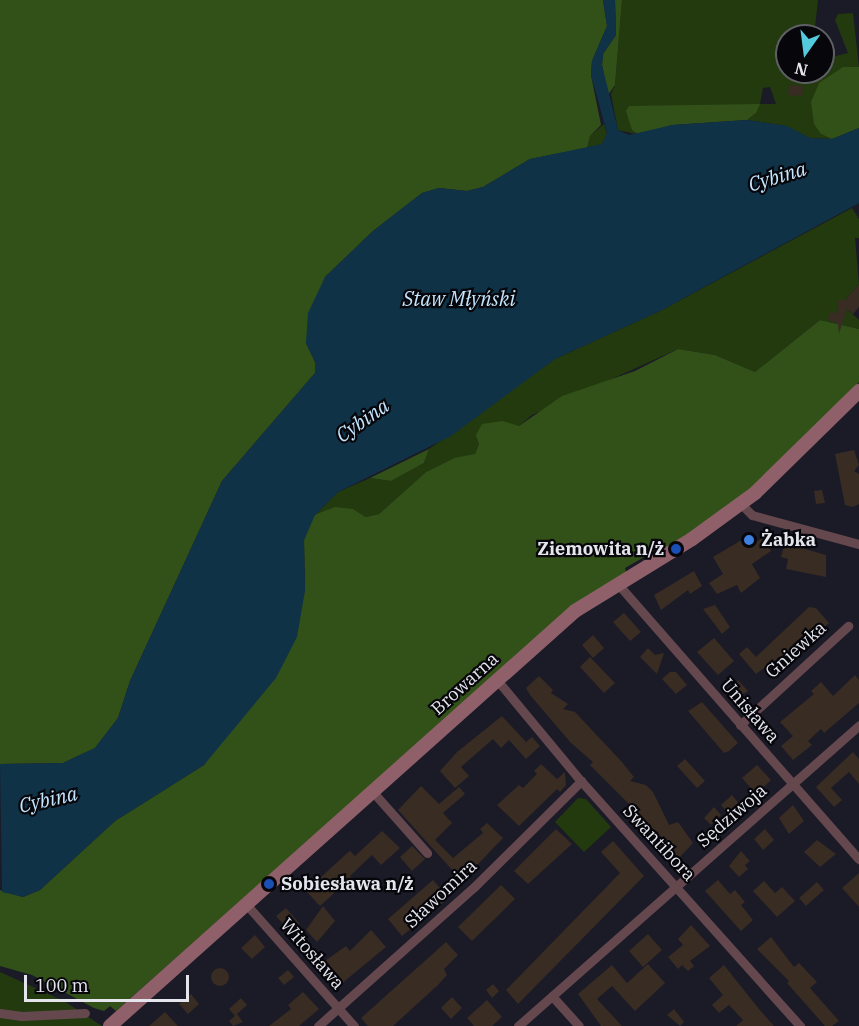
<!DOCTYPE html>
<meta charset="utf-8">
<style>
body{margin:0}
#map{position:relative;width:859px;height:1026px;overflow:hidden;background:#1b1a27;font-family:"IBM Plex Serif",serif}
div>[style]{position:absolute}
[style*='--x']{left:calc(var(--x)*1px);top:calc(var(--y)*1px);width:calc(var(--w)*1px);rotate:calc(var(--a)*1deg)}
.green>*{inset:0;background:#223a0e}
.forest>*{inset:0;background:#325119}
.water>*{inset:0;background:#103247}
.building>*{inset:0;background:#382c23}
.round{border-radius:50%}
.street>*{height:9px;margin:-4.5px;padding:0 4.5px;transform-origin:4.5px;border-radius:4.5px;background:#65484d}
.secondary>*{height:14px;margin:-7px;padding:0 7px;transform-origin:7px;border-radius:7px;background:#8f6069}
.dots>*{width:16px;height:16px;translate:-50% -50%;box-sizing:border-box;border:3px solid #06060b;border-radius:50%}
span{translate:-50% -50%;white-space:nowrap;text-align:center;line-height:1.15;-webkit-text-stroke:4.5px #06060b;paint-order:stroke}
.poi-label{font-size:18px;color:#e5e5ee;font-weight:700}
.left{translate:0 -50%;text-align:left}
.right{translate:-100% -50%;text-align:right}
.street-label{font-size:18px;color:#e5e5ee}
.water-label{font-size:20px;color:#c4e6fe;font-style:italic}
.north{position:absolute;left:775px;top:24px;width:60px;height:60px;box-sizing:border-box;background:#06060b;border:2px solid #5f5f66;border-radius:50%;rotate:194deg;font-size:16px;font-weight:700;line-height:24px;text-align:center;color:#e5e5ee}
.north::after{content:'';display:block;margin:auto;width:21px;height:27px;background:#54cadd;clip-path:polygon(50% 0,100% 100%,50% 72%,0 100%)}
.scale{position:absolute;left:24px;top:975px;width:165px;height:27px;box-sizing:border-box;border:3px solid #e5e5ee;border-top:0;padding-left:8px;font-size:18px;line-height:21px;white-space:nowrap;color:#e5e5ee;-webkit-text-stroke:4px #06060b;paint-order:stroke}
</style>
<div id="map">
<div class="green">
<i style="clip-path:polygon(evenodd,622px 0,818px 0,814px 36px,787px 36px,787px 72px,823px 72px,823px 59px,848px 53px,835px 20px,838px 14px,853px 13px,859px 67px,821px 134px,832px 139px,810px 138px,786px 126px,747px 120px,756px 113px,632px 130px,640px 135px,618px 130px,611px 94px,615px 85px,622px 0,770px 87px,776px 104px,760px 104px,763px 88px,770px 87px)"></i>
<i style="clip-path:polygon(604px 124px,607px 134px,602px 144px,587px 148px,590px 136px)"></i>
<i style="clip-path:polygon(852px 208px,859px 219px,859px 238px,855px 238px,859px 284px,845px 300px,837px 301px,838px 309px,846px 308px,859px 320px,859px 329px,820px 320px,755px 372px,715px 355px,678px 349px,532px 415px,519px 426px,511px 427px,479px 444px,475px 454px,466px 458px,454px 458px,426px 472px,379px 514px,366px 517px,353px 509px,315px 515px,338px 492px,370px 478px,391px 481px,424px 463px,429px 449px,555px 359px,662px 310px)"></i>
<i style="clip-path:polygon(578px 798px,586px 799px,611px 827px,584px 852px,555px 822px)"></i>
<i style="clip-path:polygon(0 972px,64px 1001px,102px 1026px,0 1026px)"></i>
</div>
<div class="forest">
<i style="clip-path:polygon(0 0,603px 0,607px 26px,592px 61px,591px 75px,601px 125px,590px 136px,587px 148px,530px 159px,483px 187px,467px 191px,439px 188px,422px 193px,373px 231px,325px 277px,306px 343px,315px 362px,315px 373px,222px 481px,130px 681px,118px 718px,95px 748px,63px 763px,0 764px)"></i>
<i style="clip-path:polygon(615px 0,622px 0,615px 85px,608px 95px,602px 65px,603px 54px,616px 35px)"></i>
<i style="clip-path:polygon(843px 67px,859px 67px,859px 128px,832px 139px,821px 134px,814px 124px,811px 102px,819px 83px)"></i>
<i style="clip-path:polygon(760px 104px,756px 113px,747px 120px,672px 125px,640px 135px,632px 130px,626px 111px,629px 106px)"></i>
<i style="clip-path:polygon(820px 320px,859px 329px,859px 382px,838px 407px,766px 478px,714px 518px,660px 552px,658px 549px,625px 568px,626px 572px,568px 610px,116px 1011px,110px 1006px,104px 1011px,94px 1008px,32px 975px,0 966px,0 890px,23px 897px,40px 890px,115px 821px,204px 765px,305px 591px,304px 540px,314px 515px,335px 507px,353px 509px,366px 517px,379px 514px,426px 472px,454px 458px,475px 454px,479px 444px,476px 435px,482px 424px,502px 421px,519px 426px,562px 396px,635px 371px,678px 349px,715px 355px,755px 372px)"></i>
<i style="clip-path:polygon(429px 449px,424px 463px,391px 481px,370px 478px)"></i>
</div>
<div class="water">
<i style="clip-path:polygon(603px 0,615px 0,616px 35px,603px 54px,602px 65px,618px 130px,629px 135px,672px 125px,747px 120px,787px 126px,810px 138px,832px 139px,859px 128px,859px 203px,662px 310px,555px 359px,451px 436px,338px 492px,315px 515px,304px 540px,305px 591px,297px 637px,276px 678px,204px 765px,115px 821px,40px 890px,23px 897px,2px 892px,0 764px,63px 763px,95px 748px,118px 718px,130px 681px,222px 481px,315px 373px,315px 362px,306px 343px,308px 313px,325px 277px,373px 231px,422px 193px,439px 188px,467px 191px,483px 187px,530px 159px,602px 144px,607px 133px,591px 75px,592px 61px,607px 26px)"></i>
</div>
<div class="building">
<i style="clip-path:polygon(789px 85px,803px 86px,802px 96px,788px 95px)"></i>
<i style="clip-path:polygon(859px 284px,859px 307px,853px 314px,847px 309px,839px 334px,838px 323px,828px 320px,830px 311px,838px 314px,837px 300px,845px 300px)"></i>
<i style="clip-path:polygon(854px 450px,859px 465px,854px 471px,859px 474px,859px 504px,853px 507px,845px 505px,835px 454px)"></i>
<i style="clip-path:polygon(822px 490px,825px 503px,816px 504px,814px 491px)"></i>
<i style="clip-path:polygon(750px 535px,758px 541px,763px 537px,771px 551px,752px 564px,760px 578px,741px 593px,737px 585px,717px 594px,709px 583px,723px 574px,713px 557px)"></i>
<i style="clip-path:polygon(785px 543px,826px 555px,826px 577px,786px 569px,788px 559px,781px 557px)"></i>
<i style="clip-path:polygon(694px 571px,702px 586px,690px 594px,688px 590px,661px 610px,654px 595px)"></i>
<i style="clip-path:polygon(715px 605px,730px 627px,722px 634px,703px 609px)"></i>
<i style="clip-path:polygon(809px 607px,816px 608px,829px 623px,780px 666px,775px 660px,756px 674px,739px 654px,747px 647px,756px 657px)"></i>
<i style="clip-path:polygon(624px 613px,641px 632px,630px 641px,613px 622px)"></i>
<i style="clip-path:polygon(593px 635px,604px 648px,593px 658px,582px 645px)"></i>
<i style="clip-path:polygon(714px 638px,734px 661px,718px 675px,697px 652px)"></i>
<i style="clip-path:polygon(648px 648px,655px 655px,664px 653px,657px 674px,640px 657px)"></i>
<i style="clip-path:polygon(590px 657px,615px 683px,604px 693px,580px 667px)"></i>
<i style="clip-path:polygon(670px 672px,676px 672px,687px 685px,676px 694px,662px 679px)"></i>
<i style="clip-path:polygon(855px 675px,859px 680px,859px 703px,824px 733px,821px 729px,808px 741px,812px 745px,793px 760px,781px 746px,793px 736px,780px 722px,814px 694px,811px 691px,821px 682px,833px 696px)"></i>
<i style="clip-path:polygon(539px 676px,553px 690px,551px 693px,568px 704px,563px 709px,575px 712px,621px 761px,634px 777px,630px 781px,646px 785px,653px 792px,669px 825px,678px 822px,693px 843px,679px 858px,669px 848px,664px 853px,652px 843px,645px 836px,640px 813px,637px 817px,632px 807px,590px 765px,593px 762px,571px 743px,530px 695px,526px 688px)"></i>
<i style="clip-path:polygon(738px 680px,748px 691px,735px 700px,727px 690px)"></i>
<i style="clip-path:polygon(702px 702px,738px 743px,729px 751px,724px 753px,688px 711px)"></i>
<i style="clip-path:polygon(502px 716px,526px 742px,532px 737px,540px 746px,526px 759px,509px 740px,501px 748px,493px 739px,461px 767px,469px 776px,455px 788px,440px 771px,457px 752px)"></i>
<i style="clip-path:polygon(853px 752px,859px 759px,859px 784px,849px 772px,831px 788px,842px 800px,834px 807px,816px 787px)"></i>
<i style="clip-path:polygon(685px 759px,705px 781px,697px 788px,677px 766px)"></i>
<i style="clip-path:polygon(541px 764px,557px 779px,565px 772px,566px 785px,560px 792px,557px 789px,519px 826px,497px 805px,519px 785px,523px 788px,537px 774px,534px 771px)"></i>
<i style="clip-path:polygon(757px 765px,771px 780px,756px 794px,742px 778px)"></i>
<i style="clip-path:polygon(421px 786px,439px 804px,459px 787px,465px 794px,443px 813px,452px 823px,435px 840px,453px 858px,483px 833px,480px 829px,487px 823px,503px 838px,462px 881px,398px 810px)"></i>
<i style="clip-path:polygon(732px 795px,741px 806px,730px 816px,721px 805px)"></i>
<i style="clip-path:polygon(793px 805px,804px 821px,789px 834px,779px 818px)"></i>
<i style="clip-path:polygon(714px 807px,721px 815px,711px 825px,704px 818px)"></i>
<i style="clip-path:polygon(556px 829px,572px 844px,528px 884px,514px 871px)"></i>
<i style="clip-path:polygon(765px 829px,774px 840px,763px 850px,754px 839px)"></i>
<i style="clip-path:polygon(382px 831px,400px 848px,381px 865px,372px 855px,350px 876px,359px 886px,352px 892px,344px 884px,320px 906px,306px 891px,345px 855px,350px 851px,355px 856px)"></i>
<i style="clip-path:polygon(817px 840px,836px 854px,820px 867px,804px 852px)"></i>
<i style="clip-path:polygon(613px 841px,644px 876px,518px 1004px,506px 990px,620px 873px,601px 852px)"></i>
<i style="clip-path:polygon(412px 846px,425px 859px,412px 871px,400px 857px)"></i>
<i style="clip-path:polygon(741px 851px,750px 861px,745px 865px,748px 869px,739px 877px,729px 866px)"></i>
<i style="clip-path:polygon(859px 873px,859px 907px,842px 888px)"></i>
<i style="clip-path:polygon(433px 880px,446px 895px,441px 898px,444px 902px,402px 936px,388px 919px)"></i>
<i style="clip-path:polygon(718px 880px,730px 894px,735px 890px,745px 902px,741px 905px,753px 920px,741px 931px,705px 891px)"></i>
<i style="clip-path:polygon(764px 881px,775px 893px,782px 887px,795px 901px,777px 917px,753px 891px)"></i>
<i style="clip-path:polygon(817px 882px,824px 890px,806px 906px,799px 898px)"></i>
<i style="clip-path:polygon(501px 885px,515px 899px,472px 941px,458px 927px)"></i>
<i style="clip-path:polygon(323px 906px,335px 921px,317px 942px,306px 930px)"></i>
<i style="clip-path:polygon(286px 908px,300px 924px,291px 933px,276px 916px)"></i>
<i style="clip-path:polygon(691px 925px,710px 946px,690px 961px,694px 966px,688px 971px,682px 965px,678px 969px,668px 957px,683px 945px,678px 939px)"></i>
<i style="clip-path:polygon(371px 930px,386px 947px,335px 989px,319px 969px,322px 963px,346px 946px,350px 951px)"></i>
<i style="clip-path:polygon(648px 934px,662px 950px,643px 967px,629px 951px)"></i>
<i style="clip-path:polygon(255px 935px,265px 947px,252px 959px,241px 948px)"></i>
<i style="clip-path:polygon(771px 937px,794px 967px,799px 963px,817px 982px,810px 988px,839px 1021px,832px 1026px,825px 1026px,787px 983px,789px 981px,757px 949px)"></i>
<i style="clip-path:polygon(446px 942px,458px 955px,444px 969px,447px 975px,438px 985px,393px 1026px,368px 1026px,361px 1018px)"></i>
<i style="clip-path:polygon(648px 964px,665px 983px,635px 1011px,612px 986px,597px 999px,622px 1026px,601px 1026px,578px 994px,612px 965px,627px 983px)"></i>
<i style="clip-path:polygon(724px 965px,759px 1009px,774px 1026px,736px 1026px,743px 1020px,729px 1005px,719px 1013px,712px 1005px,723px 995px,709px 978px)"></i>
<i class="round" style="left:211px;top:968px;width:18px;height:18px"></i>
<i style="clip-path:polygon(288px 970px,294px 977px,284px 985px,278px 978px)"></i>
<i style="clip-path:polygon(493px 984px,499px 991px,492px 998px,486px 990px)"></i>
<i style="clip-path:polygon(303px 992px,319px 1009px,299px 1026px,269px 1026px,291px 1009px,288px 1005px)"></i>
<i style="clip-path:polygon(191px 994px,199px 1004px,188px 1014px,179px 1004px)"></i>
<i style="clip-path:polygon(452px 997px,462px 1008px,451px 1019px,441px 1008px)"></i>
<i style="clip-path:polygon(241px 998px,247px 1005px,235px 1016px,229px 1009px)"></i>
<i style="clip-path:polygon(487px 1000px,502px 1017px,492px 1026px,474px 1026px,467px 1018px)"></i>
<i style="clip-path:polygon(674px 1009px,684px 1022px,680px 1026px,667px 1015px)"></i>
<i style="clip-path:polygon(165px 1012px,178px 1026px,149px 1026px)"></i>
<i style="clip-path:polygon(237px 1014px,243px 1022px,233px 1026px,229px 1021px)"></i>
</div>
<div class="street">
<i style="--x:741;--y:504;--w:16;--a:45"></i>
<i style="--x:752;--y:515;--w:111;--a:15.2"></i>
<i style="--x:617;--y:583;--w:367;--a:48.8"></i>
<i style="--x:497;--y:680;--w:131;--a:50.3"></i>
<i style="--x:581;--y:781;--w:329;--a:48.2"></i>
<i style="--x:740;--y:725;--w:147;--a:-42.5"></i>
<i style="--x:372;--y:791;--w:83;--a:48.4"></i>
<i style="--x:246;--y:904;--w:163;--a:48.5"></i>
<i style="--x:552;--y:996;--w:40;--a:48"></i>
<i style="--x:0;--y:1013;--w:22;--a:8"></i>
<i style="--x:22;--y:1016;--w:63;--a:-2.7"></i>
<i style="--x:318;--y:1026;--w:209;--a:-41.7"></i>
<i style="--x:474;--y:887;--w:151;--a:-44.7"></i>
<i style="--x:518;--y:1026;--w:455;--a:-41.4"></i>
</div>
<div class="secondary">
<i style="--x:110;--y:1026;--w:623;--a:-41.75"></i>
<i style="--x:575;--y:611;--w:137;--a:-31.6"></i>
<i style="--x:692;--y:539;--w:78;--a:-36.1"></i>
<i style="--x:755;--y:493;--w:146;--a:-44.4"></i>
</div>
<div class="dots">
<i style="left:749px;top:540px;background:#3f7fe0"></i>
<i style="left:676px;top:549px;background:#1a4fb4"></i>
<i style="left:269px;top:884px;background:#1a4fb4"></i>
</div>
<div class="poi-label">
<span class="left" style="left:761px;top:540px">Żabka</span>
<span class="right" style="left:664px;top:549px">Ziemowita n/ż</span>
<span class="left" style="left:281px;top:884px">Sobiesława n/ż</span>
</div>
<div class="street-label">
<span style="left:796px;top:650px;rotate:-42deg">Gniewka</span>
<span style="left:465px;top:684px;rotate:-42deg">Browarna</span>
<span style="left:750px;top:711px;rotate:49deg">Unisława</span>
<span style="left:732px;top:816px;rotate:-41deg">Sędziwoja</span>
<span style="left:659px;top:843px;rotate:47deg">Swantibora</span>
<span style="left:441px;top:894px;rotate:-43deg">Sławomira</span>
<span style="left:312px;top:954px;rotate:49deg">Witosława</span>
</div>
<div class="water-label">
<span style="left:777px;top:176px;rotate:-17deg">Cybina</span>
<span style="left:459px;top:298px">Staw Młyński</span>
<span style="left:362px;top:420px;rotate:-35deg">Cybina</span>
<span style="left:48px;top:799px;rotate:-13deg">Cybina</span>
</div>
<div class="north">N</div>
<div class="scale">100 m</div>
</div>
